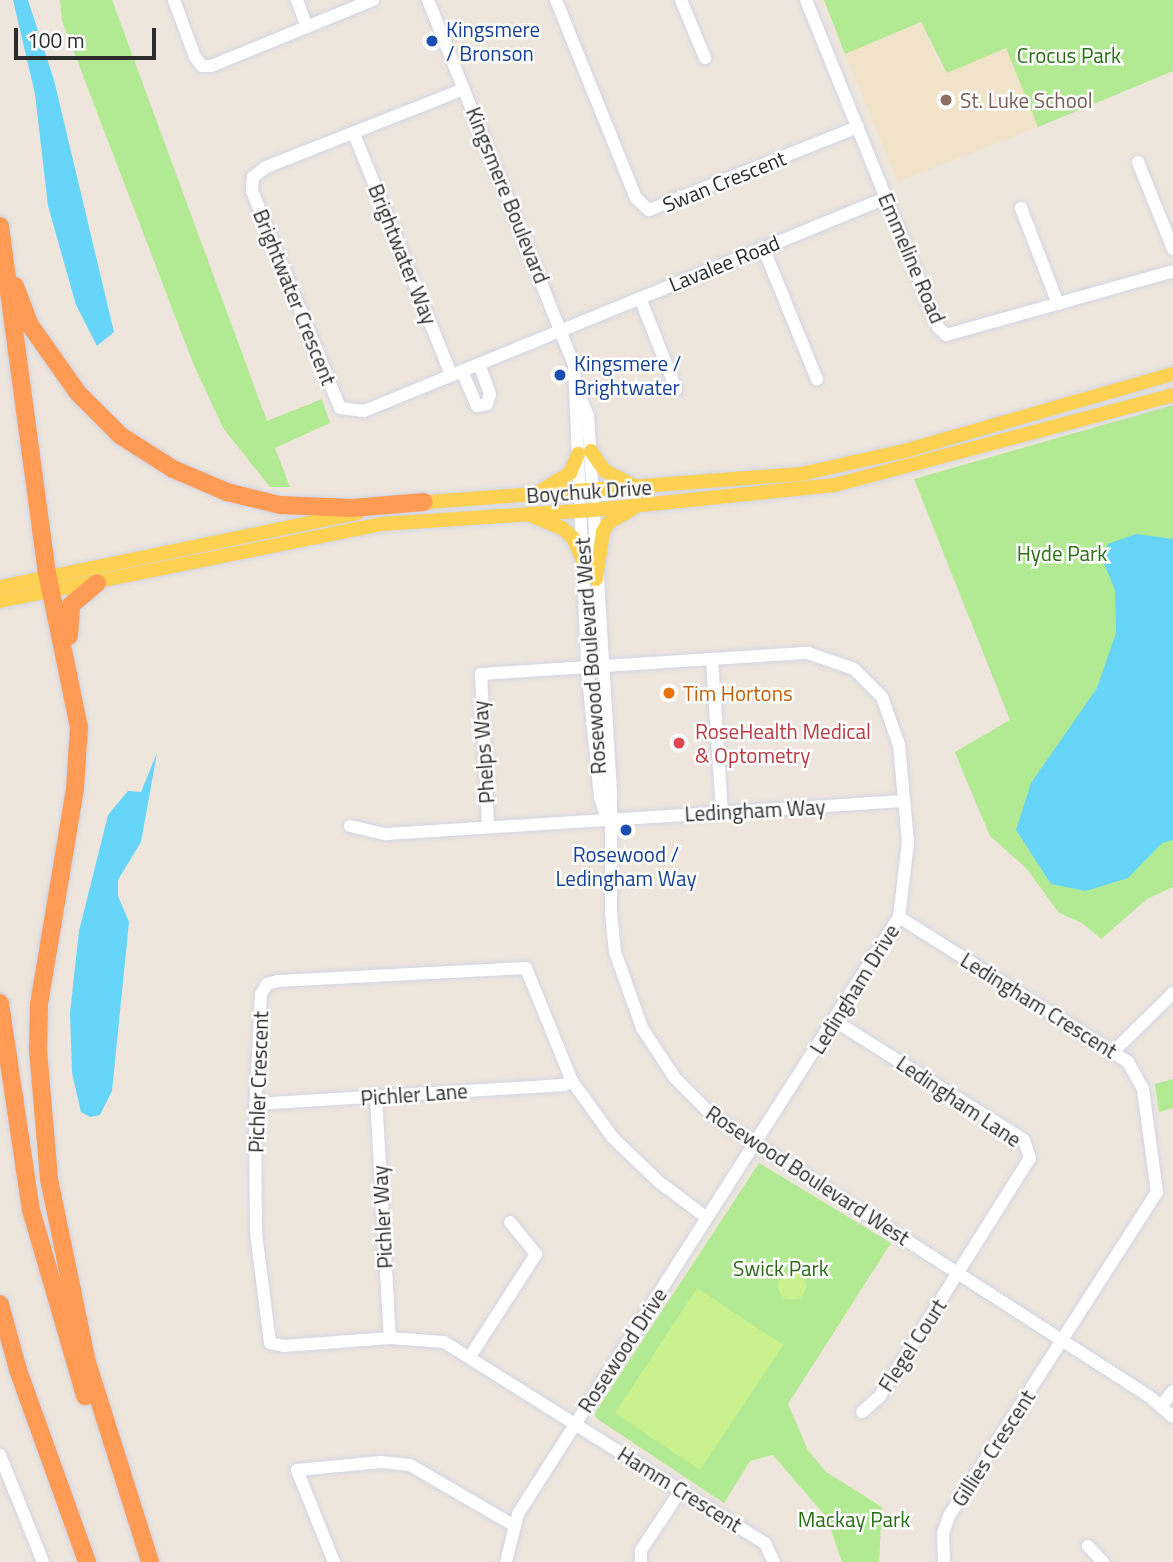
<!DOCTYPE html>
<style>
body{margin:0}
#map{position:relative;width:1173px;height:1562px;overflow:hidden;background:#eee6dc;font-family:"Titillium Web",sans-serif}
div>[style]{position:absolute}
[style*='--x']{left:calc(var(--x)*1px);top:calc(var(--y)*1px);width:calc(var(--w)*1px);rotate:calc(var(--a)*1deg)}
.education>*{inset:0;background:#f1e3ca}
.green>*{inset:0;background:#b2e993}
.pitch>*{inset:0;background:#c9f18e}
.round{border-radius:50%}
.water>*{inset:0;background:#66d5f9}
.roads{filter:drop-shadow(0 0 2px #d1d5e5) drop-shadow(0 0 2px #d1d5e5)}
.minor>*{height:12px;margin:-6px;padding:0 6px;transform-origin:6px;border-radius:6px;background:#fff}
.major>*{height:14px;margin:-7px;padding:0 7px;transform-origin:7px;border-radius:7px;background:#fdd152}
.highway>*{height:18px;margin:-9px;padding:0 9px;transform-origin:9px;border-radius:9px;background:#ff9b55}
.dots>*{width:19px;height:19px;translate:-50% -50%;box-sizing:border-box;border:4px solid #fff;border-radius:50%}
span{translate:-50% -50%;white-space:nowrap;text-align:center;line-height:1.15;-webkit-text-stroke:5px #fff;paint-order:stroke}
.transit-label{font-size:21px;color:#164399}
.left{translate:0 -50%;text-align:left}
.park-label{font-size:21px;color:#296f14}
.education-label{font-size:21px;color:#785e54}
.street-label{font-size:21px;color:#2b2b2b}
.food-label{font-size:21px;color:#c56008}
.health-label{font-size:21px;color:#be3a42}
.scale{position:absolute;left:14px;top:28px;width:142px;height:32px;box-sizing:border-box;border:4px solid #2b2b2b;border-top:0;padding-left:9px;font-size:21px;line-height:24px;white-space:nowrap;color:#2b2b2b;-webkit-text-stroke:5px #fff;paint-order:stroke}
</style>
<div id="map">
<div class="education">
<i style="clip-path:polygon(921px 22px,941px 68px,1006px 48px,1038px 127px,898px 182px,845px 54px)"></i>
</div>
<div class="green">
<i style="clip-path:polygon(60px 0,112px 0,267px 421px,322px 399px,330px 423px,275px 448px,290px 487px,270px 487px,223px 428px,193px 363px,62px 21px)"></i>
<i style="clip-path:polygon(824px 0,1173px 0,1173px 71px,1038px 127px,1006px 48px,947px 73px,921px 22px,845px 54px)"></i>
<i style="clip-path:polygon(1173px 405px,1173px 887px,1147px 899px,1101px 939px,1082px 923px,1059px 913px,1027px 869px,990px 836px,964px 775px,955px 752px,1010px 720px,914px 479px)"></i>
<i style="clip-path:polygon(1173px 1079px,1173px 1108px,1159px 1112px,1155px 1084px)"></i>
<i style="clip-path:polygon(759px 1163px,891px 1243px,788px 1404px,808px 1450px,826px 1472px,882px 1507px,879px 1562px,842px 1562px,827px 1518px,773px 1455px,750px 1461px,724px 1503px,596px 1418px,595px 1413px)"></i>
</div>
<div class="pitch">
<i class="round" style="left:778px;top:1272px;width:28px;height:28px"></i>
<i style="clip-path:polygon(697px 1288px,783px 1345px,700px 1470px,615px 1413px)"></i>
</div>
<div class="water">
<i style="clip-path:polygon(13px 0,28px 0,54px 80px,114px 332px,97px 346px,76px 305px,48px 206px,35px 94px)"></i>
<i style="clip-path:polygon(1136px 534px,1173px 539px,1173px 840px,1162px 843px,1128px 878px,1086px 891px,1051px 884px,1016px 830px,1031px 783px,1097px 688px,1116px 633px,1115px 590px,1103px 561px,1108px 544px)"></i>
<i style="clip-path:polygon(157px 753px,141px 842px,118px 880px,118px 896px,129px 922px,112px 1091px,100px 1115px,90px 1117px,81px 1112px,72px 1073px,70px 1013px,79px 931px,108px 815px,128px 791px,141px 792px)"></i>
</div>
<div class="roads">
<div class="minor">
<i style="--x:174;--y:0;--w:61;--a:69.8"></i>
<i style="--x:195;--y:57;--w:11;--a:52"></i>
<i style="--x:202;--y:66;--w:9;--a:0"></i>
<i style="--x:211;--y:66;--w:175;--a:-22.2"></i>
<i style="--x:297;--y:0;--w:29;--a:70"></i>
<i style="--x:428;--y:0;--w:393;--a:68.2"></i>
<i style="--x:574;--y:365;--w:302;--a:87.5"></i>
<i style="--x:587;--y:667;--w:131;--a:84.3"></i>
<i style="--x:600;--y:797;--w:20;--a:72"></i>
<i style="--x:556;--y:0;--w:214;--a:68"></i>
<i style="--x:636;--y:198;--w:18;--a:43"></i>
<i style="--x:649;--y:210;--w:225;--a:-21.7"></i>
<i style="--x:681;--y:0;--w:63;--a:67.5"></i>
<i style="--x:806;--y:0;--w:353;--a:68"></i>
<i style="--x:938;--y:327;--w:11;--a:45"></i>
<i style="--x:946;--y:335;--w:236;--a:-15.7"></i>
<i style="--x:464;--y:89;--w:213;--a:158.5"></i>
<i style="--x:266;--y:167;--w:16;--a:142"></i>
<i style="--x:253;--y:177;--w:14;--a:94"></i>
<i style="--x:252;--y:191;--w:234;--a:67.9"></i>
<i style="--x:340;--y:408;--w:24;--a:7"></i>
<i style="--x:364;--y:411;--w:564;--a:-22.2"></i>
<i style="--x:354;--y:134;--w:259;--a:68"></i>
<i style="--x:1138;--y:162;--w:94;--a:68.1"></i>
<i style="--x:1021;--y:208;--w:103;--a:68.9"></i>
<i style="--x:763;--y:247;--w:143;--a:67.8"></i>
<i style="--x:640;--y:298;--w:98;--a:68.4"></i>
<i style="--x:462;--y:371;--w:38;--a:67"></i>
<i style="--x:477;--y:406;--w:10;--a:-11"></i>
<i style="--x:487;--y:404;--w:10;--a:-73"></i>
<i style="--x:490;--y:394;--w:32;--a:-110"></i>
<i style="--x:578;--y:392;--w:26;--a:67"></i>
<i style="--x:588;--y:416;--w:381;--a:86.5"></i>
<i style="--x:611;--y:796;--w:116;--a:90"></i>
<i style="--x:611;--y:912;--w:40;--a:84.3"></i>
<i style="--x:615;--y:952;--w:81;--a:70.4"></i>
<i style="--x:642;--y:1028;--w:60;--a:56.6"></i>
<i style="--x:675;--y:1078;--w:52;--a:45"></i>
<i style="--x:712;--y:1115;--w:521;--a:32.77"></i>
<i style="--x:1150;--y:1397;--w:30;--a:41"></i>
<i style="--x:712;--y:659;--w:153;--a:86.3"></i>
<i style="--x:350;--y:826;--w:37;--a:13"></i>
<i style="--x:386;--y:834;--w:518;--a:-3.65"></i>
<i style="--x:488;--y:827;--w:153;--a:-92.6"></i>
<i style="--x:481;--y:674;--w:328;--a:-3.7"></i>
<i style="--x:808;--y:653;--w:49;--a:19.2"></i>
<i style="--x:854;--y:669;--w:40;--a:45"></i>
<i style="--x:882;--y:697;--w:51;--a:70.5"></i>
<i style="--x:899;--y:745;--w:97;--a:84.7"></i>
<i style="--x:908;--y:842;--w:76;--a:96.8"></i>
<i style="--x:899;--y:917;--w:708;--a:122.55"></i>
<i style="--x:518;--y:1514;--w:49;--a:104"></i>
<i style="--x:899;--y:917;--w:271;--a:32.3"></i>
<i style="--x:1128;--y:1062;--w:31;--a:61"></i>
<i style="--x:1143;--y:1089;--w:104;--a:82.3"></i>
<i style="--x:1157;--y:1192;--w:385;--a:122.7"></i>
<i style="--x:949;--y:1516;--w:18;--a:109"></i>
<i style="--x:943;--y:1533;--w:29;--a:88"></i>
<i style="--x:835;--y:1021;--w:223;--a:32.2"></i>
<i style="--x:1024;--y:1140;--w:19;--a:72"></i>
<i style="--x:1030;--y:1158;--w:281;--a:122.2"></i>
<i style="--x:880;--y:1396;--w:24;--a:138"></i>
<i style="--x:1113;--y:1052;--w:84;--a:-44.5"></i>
<i style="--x:376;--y:1097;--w:241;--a:86.7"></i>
<i style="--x:255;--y:1104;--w:310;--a:-3.5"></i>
<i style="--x:564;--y:1085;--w:9;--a:-27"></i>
<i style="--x:707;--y:1218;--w:60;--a:-143.1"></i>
<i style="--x:659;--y:1182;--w:64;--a:-136.3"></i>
<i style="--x:613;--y:1138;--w:70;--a:-125.7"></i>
<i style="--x:572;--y:1081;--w:122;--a:-112.2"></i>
<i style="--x:526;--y:968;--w:248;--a:177"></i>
<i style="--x:278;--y:981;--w:11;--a:165"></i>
<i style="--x:267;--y:984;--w:12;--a:121"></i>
<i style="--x:261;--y:994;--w:121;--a:92.8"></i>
<i style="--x:255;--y:1115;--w:118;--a:89.5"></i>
<i style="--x:256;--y:1233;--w:111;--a:82.7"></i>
<i style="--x:270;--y:1343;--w:14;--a:12"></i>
<i style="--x:284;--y:1346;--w:106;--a:-4.3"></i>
<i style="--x:390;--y:1338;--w:54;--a:4.2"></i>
<i style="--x:444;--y:1342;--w:379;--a:32.1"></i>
<i style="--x:765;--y:1543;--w:21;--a:65"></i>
<i style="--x:471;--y:1355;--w:120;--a:-57.2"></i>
<i style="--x:536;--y:1254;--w:41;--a:-129.1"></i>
<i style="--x:1161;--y:1406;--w:19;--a:-51"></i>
<i style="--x:0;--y:1455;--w:115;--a:68.1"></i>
<i style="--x:1088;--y:1546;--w:22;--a:47"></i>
<i style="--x:334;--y:1562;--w:99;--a:-111.9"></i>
<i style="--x:297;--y:1470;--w:84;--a:-5.4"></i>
<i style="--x:381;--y:1462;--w:29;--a:6"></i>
<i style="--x:410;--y:1465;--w:119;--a:30.2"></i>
<i style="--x:641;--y:1562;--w:12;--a:-90"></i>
<i style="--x:641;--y:1550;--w:72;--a:-56.3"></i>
</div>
<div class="major">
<i style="--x:591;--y:451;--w:24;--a:55"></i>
<i style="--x:605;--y:471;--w:34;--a:27"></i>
<i style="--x:542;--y:490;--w:33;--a:-31"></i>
<i style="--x:570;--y:473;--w:21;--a:-67"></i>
<i style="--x:415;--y:503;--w:387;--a:-4.3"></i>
<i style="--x:801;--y:474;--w:106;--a:-12.6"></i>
<i style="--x:904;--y:451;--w:280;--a:-16"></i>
<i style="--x:532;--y:516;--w:32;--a:22"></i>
<i style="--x:562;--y:528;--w:15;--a:42"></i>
<i style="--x:573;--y:538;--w:24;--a:66"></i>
<i style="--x:596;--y:579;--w:48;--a:-81.5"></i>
<i style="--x:603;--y:532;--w:10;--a:-61"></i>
<i style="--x:608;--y:523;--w:28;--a:-30"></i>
<i style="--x:0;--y:587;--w:365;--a:-11.7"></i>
<i style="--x:0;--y:601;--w:390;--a:-11.4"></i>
<i style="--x:382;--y:524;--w:211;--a:-3.8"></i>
<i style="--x:593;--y:510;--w:243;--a:-5.9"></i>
<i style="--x:835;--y:485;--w:350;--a:-14.9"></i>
</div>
<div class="highway">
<i style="--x:0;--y:226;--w:345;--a:82.3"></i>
<i style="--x:46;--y:568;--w:162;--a:78.3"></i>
<i style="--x:79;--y:727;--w:62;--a:93.7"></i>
<i style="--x:75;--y:789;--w:219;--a:99.5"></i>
<i style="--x:39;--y:1005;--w:45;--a:91.3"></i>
<i style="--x:38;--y:1050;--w:129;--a:85.1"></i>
<i style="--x:49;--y:1179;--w:187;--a:78.3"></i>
<i style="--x:87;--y:1362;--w:210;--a:72.5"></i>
<i style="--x:15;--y:286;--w:42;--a:69"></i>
<i style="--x:30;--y:325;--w:83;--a:54.8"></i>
<i style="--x:78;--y:393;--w:61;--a:45"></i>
<i style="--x:121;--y:436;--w:62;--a:32.4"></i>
<i style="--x:173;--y:469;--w:59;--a:23.1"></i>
<i style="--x:227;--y:492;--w:55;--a:13.8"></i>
<i style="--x:280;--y:505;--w:72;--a:2.4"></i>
<i style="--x:352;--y:508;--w:72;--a:-4.8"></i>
<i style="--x:69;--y:636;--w:31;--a:-86"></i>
<i style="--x:71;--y:605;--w:34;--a:-40"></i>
<i style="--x:0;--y:1003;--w:209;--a:81.5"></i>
<i style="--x:31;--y:1210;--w:194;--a:73.8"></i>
<i style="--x:0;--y:1304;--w:68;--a:74.7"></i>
<i style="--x:18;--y:1370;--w:204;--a:70.2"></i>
</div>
</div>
<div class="dots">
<i style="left:432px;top:41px;background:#1a4fb4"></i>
<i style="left:946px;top:100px;background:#8d6e63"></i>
<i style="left:560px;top:375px;background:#1a4fb4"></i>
<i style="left:669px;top:693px;background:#e8710a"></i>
<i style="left:679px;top:743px;background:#e0444e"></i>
<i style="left:626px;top:830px;background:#1a4fb4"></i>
</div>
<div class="transit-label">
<span class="left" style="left:446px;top:41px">Kingsmere<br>/ Bronson</span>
<span class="left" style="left:574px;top:375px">Kingsmere /<br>Brightwater</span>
<span style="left:626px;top:866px">Rosewood /<br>Ledingham Way</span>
</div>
<div class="park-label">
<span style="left:1069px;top:55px">Crocus Park</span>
<span style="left:1062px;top:553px">Hyde Park</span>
<span style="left:781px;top:1268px">Swick Park</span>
<span style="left:854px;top:1519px">Mackay Park</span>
</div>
<div class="education-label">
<span class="left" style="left:960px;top:100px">St. Luke School</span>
</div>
<div class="street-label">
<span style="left:724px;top:181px;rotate:-22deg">Swan Crescent</span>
<span style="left:508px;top:195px;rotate:68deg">Kingsmere Boulevard</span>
<span style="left:403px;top:254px;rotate:68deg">Brightwater Way</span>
<span style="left:912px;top:258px;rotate:67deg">Emmeline Road</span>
<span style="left:724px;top:263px;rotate:-22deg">Lavalee Road</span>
<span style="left:295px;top:297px;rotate:68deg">Brightwater Crescent</span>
<span style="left:589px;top:491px;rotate:-4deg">Boychuk Drive</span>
<span style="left:590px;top:656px;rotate:-94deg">Rosewood Boulevard West</span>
<span style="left:483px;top:752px;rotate:-94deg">Phelps Way</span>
<span style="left:755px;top:810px;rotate:-3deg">Ledingham Way</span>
<span style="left:854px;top:989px;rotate:-58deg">Ledingham Drive</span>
<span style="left:1039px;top:1005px;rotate:32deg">Ledingham Crescent</span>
<span style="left:258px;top:1082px;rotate:-88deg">Pichler Crescent</span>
<span style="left:414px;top:1094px;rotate:-4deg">Pichler Lane</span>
<span style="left:959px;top:1101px;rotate:34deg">Ledingham Lane</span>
<span style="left:808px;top:1175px;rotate:33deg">Rosewood Boulevard West</span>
<span style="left:382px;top:1217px;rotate:-93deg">Pichler Way</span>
<span style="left:912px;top:1345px;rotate:-57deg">Flegel Court</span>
<span style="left:622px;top:1350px;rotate:-57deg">Rosewood Drive</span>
<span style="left:993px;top:1448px;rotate:-57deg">Gillies Crescent</span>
<span style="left:680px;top:1489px;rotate:32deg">Hamm Crescent</span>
</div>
<div class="food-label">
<span class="left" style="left:683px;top:693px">Tim Hortons</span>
</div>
<div class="health-label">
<span class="left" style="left:695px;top:743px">RoseHealth Medical<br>&amp; Optometry</span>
</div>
<div class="scale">100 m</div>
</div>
